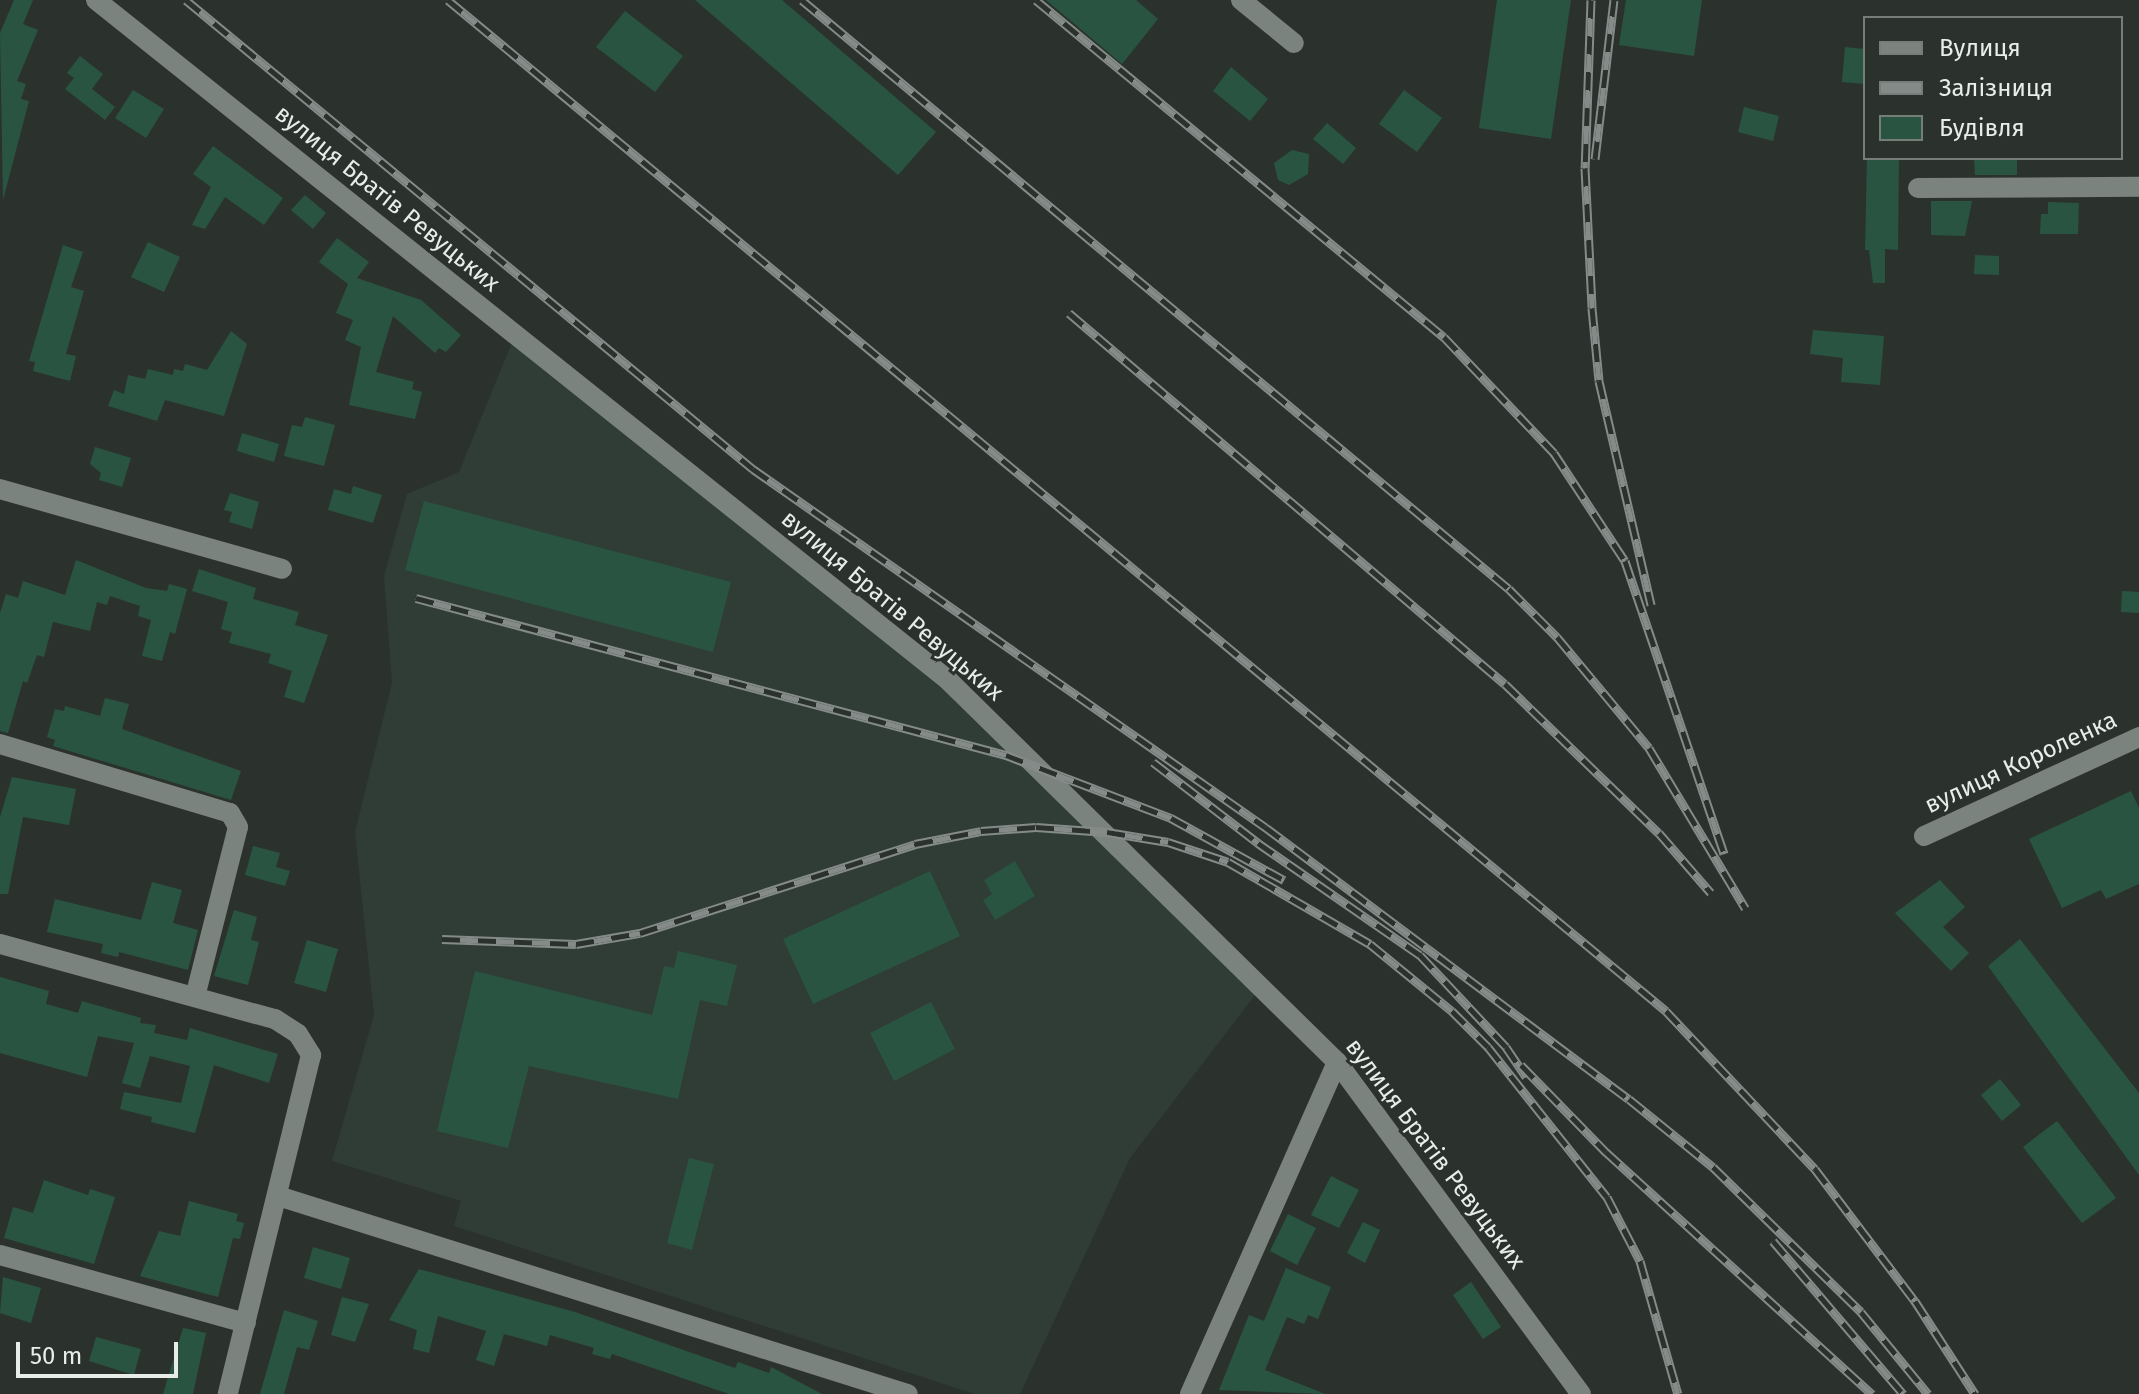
<!DOCTYPE html>
<meta charset="utf-8">
<style>
body{margin:0}
#map{position:relative;width:2139px;height:1394px;overflow:hidden;background:#2b322e;font-family:"Fira Sans",sans-serif}
div>[style]{position:absolute}
[style*='--x']{left:calc(var(--x)*1px);top:calc(var(--y)*1px);width:calc(var(--w)*1px);rotate:calc(var(--a)*1deg)}
.built>*{inset:0;background:#2f3d36}
.building>*{inset:0;background:#2a5442}
.minor>*{height:20px;margin:-10px;padding:0 10px;transform-origin:10px;border-radius:10px;background:#7b837f}
.rail>*{height:9px;margin-top:-4.5px;transform-origin:0;background:repeating-linear-gradient(90deg,#2b322e 0 18px,#858b88 0 36px);box-sizing:border-box;border-block:2px solid #858b88}
span{translate:-50% -50%;white-space:nowrap;text-align:center;line-height:1.15;-webkit-text-stroke:6px #2b322e;paint-order:stroke}
.street-label{font-size:24px;color:#e8edea}
.legend{position:absolute;left:1863px;top:16px;width:260px;height:144px;box-sizing:border-box;background:#2b322e;border:2px solid #777d79;margin:0;padding:10px 14px;list-style:none;font-size:24px;color:#e8edea}
.legend li{display:flex;align-items:center;gap:16px;height:40px}
.legend b{width:40px;border:2px solid #777d79}
.scale{position:absolute;left:16px;top:1342px;width:162px;height:36px;box-sizing:border-box;border:4px solid #e8edea;border-top:0;padding-left:10px;font-size:24px;line-height:28px;white-space:nowrap;color:#e8edea;-webkit-text-stroke:6px #2b322e;paint-order:stroke}
</style>
<div id="map">
<div class="built">
<i style="clip-path:polygon(515px 335px,948px 680px,1262px 986px,1130px 1158px,1020px 1394px,975px 1394px,454px 1226px,461px 1201px,332px 1161px,374px 1015px,355px 832px,392px 683px,384px 576px,407px 494px,459px 472px)"></i>
</div>
<div class="building">
<i style="clip-path:polygon(14px 0,33px 0,23px 24px,38px 30px,17px 81px,26px 84px,21px 99px,29px 101px,3px 200px,0 33px)"></i>
<i style="clip-path:polygon(695px 0,782px 0,936px 132px,898px 175px)"></i>
<i style="clip-path:polygon(1046px 0,1136px 0,1158px 19px,1122px 64px)"></i>
<i style="clip-path:polygon(1497px 0,1571px 0,1551px 139px,1479px 128px)"></i>
<i style="clip-path:polygon(1626px 0,1702px 0,1694px 56px,1619px 45px)"></i>
<i style="clip-path:polygon(625px 11px,683px 56px,655px 92px,596px 47px)"></i>
<i style="clip-path:polygon(1845px 47px,1865px 49px,1865px 84px,1842px 82px)"></i>
<i style="clip-path:polygon(80px 56px,103px 74px,92px 89px,115px 107px,105px 120px,65px 89px,74px 78px,67px 73px)"></i>
<i style="clip-path:polygon(1231px 67px,1268px 99px,1250px 121px,1213px 91px)"></i>
<i style="clip-path:polygon(133px 90px,164px 109px,146px 138px,115px 118px)"></i>
<i style="clip-path:polygon(1404px 90px,1442px 118px,1417px 152px,1379px 124px)"></i>
<i style="clip-path:polygon(1744px 107px,1779px 116px,1773px 141px,1738px 132px)"></i>
<i style="clip-path:polygon(1327px 123px,1356px 148px,1343px 164px,1313px 139px)"></i>
<i style="clip-path:polygon(213px 146px,283px 198px,264px 225px,225px 197px,205px 229px,192px 225px,211px 187px,193px 174px)"></i>
<i style="clip-path:polygon(1292px 150px,1309px 154px,1308px 174px,1289px 185px,1278px 180px,1274px 163px)"></i>
<i style="clip-path:polygon(1867px 158px,1899px 158px,1898px 250px,1885px 249px,1885px 283px,1873px 283px,1869px 250px,1865px 250px)"></i>
<i style="clip-path:polygon(1974px 158px,2017px 158px,2017px 175px,1975px 175px)"></i>
<i style="clip-path:polygon(305px 195px,326px 213px,313px 229px,291px 210px)"></i>
<i style="clip-path:polygon(1931px 201px,1972px 201px,1965px 236px,1931px 235px)"></i>
<i style="clip-path:polygon(2048px 202px,2079px 203px,2078px 234px,2040px 234px,2041px 214px,2048px 214px)"></i>
<i style="clip-path:polygon(337px 238px,369px 262px,357px 278px,421px 300px,461px 335px,446px 352px,439px 348px,435px 353px,393px 316px,376px 372px,414px 382px,412px 389px,422px 392px,415px 419px,349px 405px,361px 347px,345px 340px,353px 320px,336px 313px,348px 284px,319px 262px)"></i>
<i style="clip-path:polygon(148px 242px,180px 257px,164px 292px,131px 277px)"></i>
<i style="clip-path:polygon(63px 245px,83px 252px,71px 287px,84px 291px,66px 354px,76px 356px,70px 381px,33px 371px,35px 362px,29px 361px)"></i>
<i style="clip-path:polygon(1975px 255px,1999px 256px,1999px 275px,1974px 274px)"></i>
<i style="clip-path:polygon(1813px 330px,1884px 336px,1880px 385px,1841px 382px,1843px 358px,1810px 354px)"></i>
<i style="clip-path:polygon(231px 331px,247px 344px,224px 416px,165px 400px,157px 421px,108px 406px,114px 390px,124px 394px,128px 375px,145px 379px,148px 369px,173px 375px,174px 369px,183px 371px,185px 364px,207px 370px)"></i>
<i style="clip-path:polygon(305px 417px,335px 425px,324px 466px,284px 456px,292px 425px,302px 427px)"></i>
<i style="clip-path:polygon(242px 433px,279px 444px,274px 462px,237px 451px)"></i>
<i style="clip-path:polygon(95px 447px,131px 458px,122px 487px,99px 480px,101px 473px,90px 464px)"></i>
<i style="clip-path:polygon(353px 486px,382px 495px,373px 523px,328px 510px,334px 489px,351px 494px)"></i>
<i style="clip-path:polygon(230px 493px,259px 502px,252px 529px,229px 522px,232px 512px,224px 510px)"></i>
<i style="clip-path:polygon(424px 501px,731px 582px,713px 652px,405px 570px)"></i>
<i style="clip-path:polygon(76px 560px,146px 588px,167px 591px,169px 584px,187px 589px,175px 634px,170px 632px,162px 661px,142px 656px,151px 620px,138px 616px,140px 606px,110px 596px,107px 605px,97px 602px,90px 631px,53px 622px,44px 657px,37px 655px,27px 683px,23px 681px,8px 733px,0 731px,0 613px,6px 594px,18px 598px,23px 581px,65px 595px)"></i>
<i style="clip-path:polygon(199px 569px,256px 588px,253px 599px,299px 612px,295px 625px,328px 635px,304px 703px,284px 697px,292px 671px,268px 663px,271px 654px,229px 643px,232px 632px,221px 629px,228px 602px,192px 591px)"></i>
<i style="clip-path:polygon(2122px 591px,2139px 592px,2139px 613px,2121px 612px)"></i>
<i style="clip-path:polygon(105px 698px,129px 704px,122px 729px,241px 771px,231px 800px,53px 746px,55px 740px,47px 737px,55px 709px,64px 711px,65px 706px,100px 716px)"></i>
<i style="clip-path:polygon(12px 777px,76px 789px,69px 825px,23px 817px,8px 894px,0 894px,0 817px)"></i>
<i style="clip-path:polygon(2131px 791px,2139px 808px,2139px 884px,2106px 899px,2101px 890px,2062px 908px,2029px 839px)"></i>
<i style="clip-path:polygon(253px 846px,280px 853px,276px 867px,290px 871px,285px 886px,245px 875px)"></i>
<i style="clip-path:polygon(1015px 861px,1035px 896px,995px 920px,983px 900px,992px 894px,984px 880px)"></i>
<i style="clip-path:polygon(930px 871px,960px 936px,813px 1004px,783px 939px)"></i>
<i style="clip-path:polygon(1940px 880px,1965px 907px,1943px 927px,1969px 953px,1951px 971px,1895px 913px)"></i>
<i style="clip-path:polygon(152px 882px,182px 890px,173px 923px,198px 930px,188px 970px,119px 952px,118px 957px,101px 953px,103px 944px,47px 932px,55px 899px,141px 920px)"></i>
<i style="clip-path:polygon(234px 910px,257px 917px,251px 940px,259px 942px,248px 985px,214px 976px)"></i>
<i style="clip-path:polygon(2020px 939px,2139px 1093px,2139px 1175px,1988px 966px)"></i>
<i style="clip-path:polygon(307px 940px,338px 949px,326px 992px,294px 983px)"></i>
<i style="clip-path:polygon(678px 951px,737px 965px,727px 1006px,700px 1000px,678px 1099px,529px 1066px,508px 1148px,437px 1131px,475px 971px,652px 1015px,664px 966px,674px 968px)"></i>
<i style="clip-path:polygon(0 977px,49px 991px,46px 1004px,78px 1013px,82px 1001px,141px 1018px,140px 1023px,156px 1025px,154px 1033px,187px 1040px,190px 1028px,278px 1054px,269px 1083px,214px 1065px,195px 1133px,151px 1122px,152px 1117px,120px 1109px,124px 1092px,181px 1103px,190px 1066px,150px 1056px,140px 1088px,122px 1083px,134px 1043px,98px 1036px,87px 1077px,0 1053px)"></i>
<i style="clip-path:polygon(931px 1002px,955px 1049px,894px 1081px,870px 1033px)"></i>
<i style="clip-path:polygon(2000px 1079px,2021px 1105px,2002px 1121px,1981px 1095px)"></i>
<i style="clip-path:polygon(2057px 1121px,2116px 1198px,2082px 1223px,2023px 1147px)"></i>
<i style="clip-path:polygon(689px 1158px,714px 1164px,692px 1250px,667px 1243px)"></i>
<i style="clip-path:polygon(1331px 1176px,1359px 1190px,1339px 1228px,1311px 1215px)"></i>
<i style="clip-path:polygon(44px 1180px,88px 1195px,90px 1189px,115px 1197px,94px 1264px,4px 1238px,13px 1207px,33px 1213px)"></i>
<i style="clip-path:polygon(189px 1201px,238px 1214px,236px 1221px,244px 1223px,240px 1239px,233px 1238px,218px 1297px,140px 1276px,159px 1231px,180px 1236px)"></i>
<i style="clip-path:polygon(1288px 1214px,1316px 1228px,1297px 1265px,1270px 1251px)"></i>
<i style="clip-path:polygon(1363px 1222px,1380px 1230px,1365px 1263px,1347px 1253px)"></i>
<i style="clip-path:polygon(313px 1247px,350px 1258px,341px 1289px,304px 1278px)"></i>
<i style="clip-path:polygon(1286px 1268px,1331px 1287px,1318px 1319px,1308px 1315px,1304px 1324px,1287px 1317px,1265px 1370px,1325px 1394px,1219px 1390px,1249px 1315px,1264px 1321px)"></i>
<i style="clip-path:polygon(419px 1269px,575px 1312px,735px 1368px,738px 1362px,769px 1373px,771px 1367px,822px 1394px,729px 1394px,612px 1354px,610px 1359px,592px 1354px,594px 1348px,550px 1335px,547px 1346px,504px 1334px,494px 1366px,476px 1360px,486px 1331px,438px 1316px,429px 1353px,413px 1349px,417px 1330px,389px 1320px)"></i>
<i style="clip-path:polygon(3px 1277px,41px 1288px,31px 1323px,0 1313px)"></i>
<i style="clip-path:polygon(1471px 1282px,1501px 1327px,1483px 1339px,1453px 1295px)"></i>
<i style="clip-path:polygon(342px 1297px,369px 1304px,355px 1342px,331px 1335px)"></i>
<i style="clip-path:polygon(284px 1310px,318px 1321px,309px 1350px,297px 1347px,284px 1394px,260px 1394px)"></i>
<i style="clip-path:polygon(183px 1328px,206px 1333px,193px 1394px,163px 1394px)"></i>
<i style="clip-path:polygon(96px 1337px,141px 1349px,134px 1375px,89px 1361px)"></i>
</div>
<div class="minor">
<i style="--x:96;--y:0;--w:1090;--a:38.59"></i>
<i style="--x:948;--y:680;--w:545;--a:44.48"></i>
<i style="--x:1337;--y:1062;--w:412;--a:53.7"></i>
<i style="--x:1241;--y:0;--w:68;--a:39.1"></i>
<i style="--x:1918;--y:188;--w:221;--a:-0.3"></i>
<i style="--x:0;--y:489;--w:293;--a:15.8"></i>
<i style="--x:0;--y:744;--w:240;--a:16.7"></i>
<i style="--x:230;--y:813;--w:16;--a:60"></i>
<i style="--x:238;--y:827;--w:175;--a:104.2"></i>
<i style="--x:1924;--y:836;--w:237;--a:-24.7"></i>
<i style="--x:0;--y:944;--w:285;--a:15.3"></i>
<i style="--x:275;--y:1019;--w:27;--a:33"></i>
<i style="--x:298;--y:1034;--w:25;--a:58"></i>
<i style="--x:311;--y:1055;--w:349;--a:103.8"></i>
<i style="--x:278;--y:1196;--w:660;--a:17.45"></i>
<i style="--x:0;--y:1255;--w:255;--a:15.5"></i>
<i style="--x:1190;--y:1394;--w:363;--a:-66.1"></i>
</div>
<div class="rail">
<i style="--x:186;--y:0;--w:736;--a:39.6"></i>
<i style="--x:753;--y:469;--w:625;--a:34.96"></i>
<i style="--x:1265;--y:827;--w:454;--a:36.8"></i>
<i style="--x:1629;--y:1099;--w:108;--a:39"></i>
<i style="--x:1713;--y:1167;--w:207;--a:44.4"></i>
<i style="--x:1861;--y:1312;--w:106;--a:50.7"></i>
<i style="--x:448;--y:0;--w:1583;--a:39.69"></i>
<i style="--x:1666;--y:1011;--w:217;--a:46.7"></i>
<i style="--x:1815;--y:1169;--w:166;--a:52.9"></i>
<i style="--x:1915;--y:1301;--w:111;--a:57.2"></i>
<i style="--x:802;--y:0;--w:920;--a:39.8"></i>
<i style="--x:1509;--y:589;--w:68;--a:45"></i>
<i style="--x:1557;--y:637;--w:144;--a:50.3"></i>
<i style="--x:1649;--y:748;--w:187;--a:59"></i>
<i style="--x:1036;--y:0;--w:529;--a:39.56"></i>
<i style="--x:1444;--y:337;--w:160;--a:46.5"></i>
<i style="--x:1554;--y:453;--w:129;--a:56.7"></i>
<i style="--x:1625;--y:561;--w:309;--a:71.3"></i>
<i style="--x:1591;--y:0;--w:168;--a:92"></i>
<i style="--x:1585;--y:168;--w:140;--a:87.1"></i>
<i style="--x:1592;--y:308;--w:73;--a:84.5"></i>
<i style="--x:1599;--y:381;--w:230;--a:76.9"></i>
<i style="--x:1595;--y:159;--w:160;--a:-83.2"></i>
<i style="--x:1069;--y:313;--w:572;--a:40.4"></i>
<i style="--x:1505;--y:684;--w:214;--a:44.1"></i>
<i style="--x:1659;--y:833;--w:79;--a:49.1"></i>
<i style="--x:416;--y:598;--w:611;--a:14.9"></i>
<i style="--x:1006;--y:755;--w:177;--a:20.9"></i>
<i style="--x:1171;--y:818;--w:129;--a:28.8"></i>
<i style="--x:1153;--y:762;--w:133;--a:37.6"></i>
<i style="--x:1258;--y:843;--w:197;--a:34.7"></i>
<i style="--x:1420;--y:955;--w:126;--a:46.9"></i>
<i style="--x:1506;--y:1047;--w:36;--a:56"></i>
<i style="--x:442;--y:939;--w:134;--a:2.1"></i>
<i style="--x:576;--y:944;--w:65;--a:-9.8"></i>
<i style="--x:640;--y:933;--w:289;--a:-17.9"></i>
<i style="--x:915;--y:844;--w:67;--a:-11.1"></i>
<i style="--x:981;--y:831;--w:55;--a:-4.2"></i>
<i style="--x:1036;--y:827;--w:71;--a:4"></i>
<i style="--x:1107;--y:832;--w:62;--a:9.3"></i>
<i style="--x:1168;--y:842;--w:63;--a:18.4"></i>
<i style="--x:1228;--y:862;--w:164;--a:30"></i>
<i style="--x:1370;--y:944;--w:106;--a:39.3"></i>
<i style="--x:1452;--y:1011;--w:51;--a:45"></i>
<i style="--x:1488;--y:1047;--w:191;--a:51.6"></i>
<i style="--x:1607;--y:1197;--w:72;--a:62.7"></i>
<i style="--x:1640;--y:1261;--w:138;--a:74.1"></i>
<i style="--x:1521;--y:1065;--w:122;--a:45.7"></i>
<i style="--x:1606;--y:1152;--w:360;--a:42.3"></i>
<i style="--x:1773;--y:1241;--w:201;--a:49.6"></i>
</div>
<div class="street-label">
<span style="left:387px;top:199px;rotate:39deg">вулиця Братів Ревуцьких</span>
<span style="left:892px;top:606px;rotate:40deg">вулиця Братів Ревуцьких</span>
<span style="left:2021px;top:763px;rotate:-25deg">вулиця Короленка</span>
<span style="left:1435px;top:1154px;rotate:53deg">вулиця Братів Ревуцьких</span>
</div>
<ul class="legend">
<li><b style="height:10px;background:#7b837f"></b>Вулиця</li>
<li><b style="height:10px;background:#858b88"></b>Залізниця</li>
<li><b style="height:22px;background:#2a5442"></b>Будівля</li>
</ul>
<div class="scale">50 m</div>
</div>
